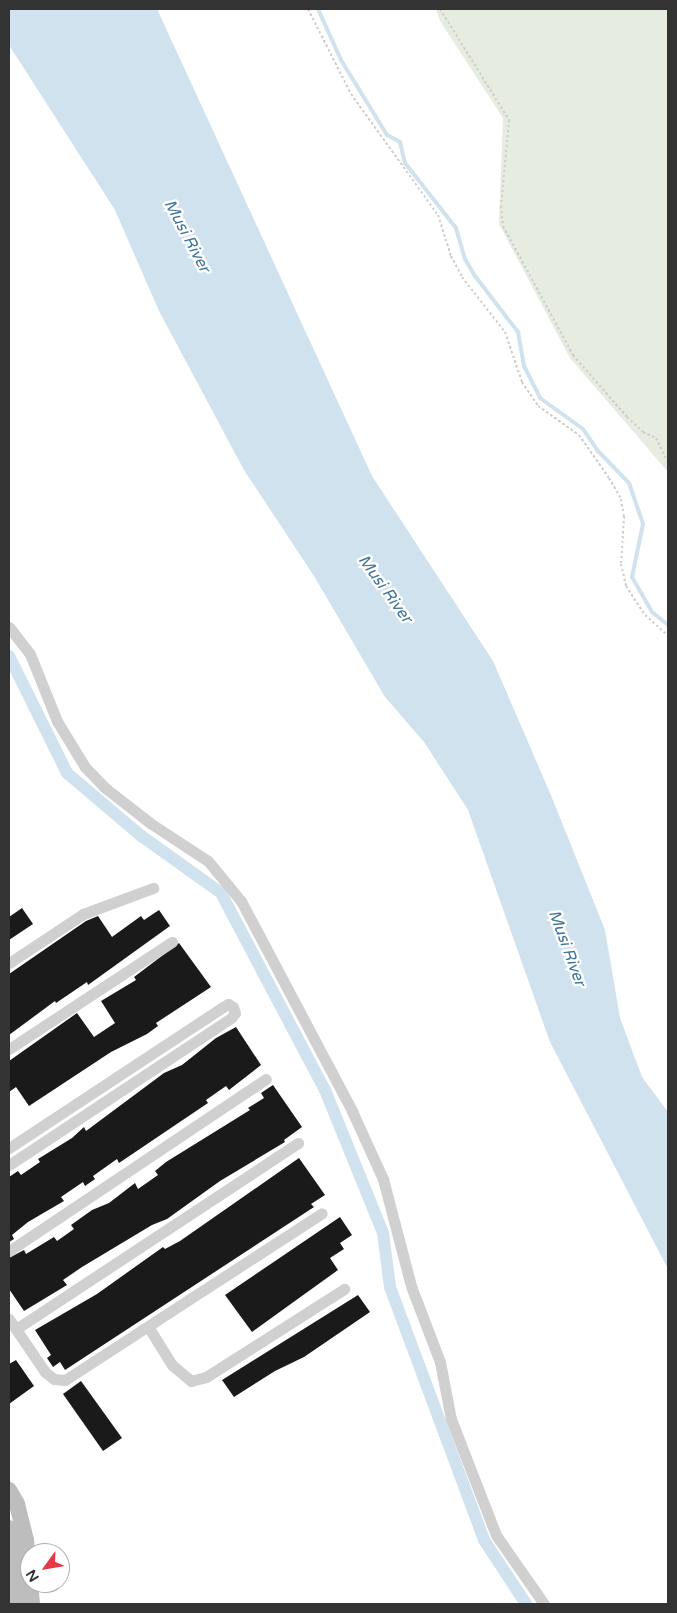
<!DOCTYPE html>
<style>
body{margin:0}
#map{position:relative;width:677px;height:1613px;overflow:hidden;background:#fff;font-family:"Varela Round",sans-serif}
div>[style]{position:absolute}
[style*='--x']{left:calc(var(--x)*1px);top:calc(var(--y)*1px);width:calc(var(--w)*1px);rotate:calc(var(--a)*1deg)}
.green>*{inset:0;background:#e6ecdf}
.water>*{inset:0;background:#cfe2ee}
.stream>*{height:4px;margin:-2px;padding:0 2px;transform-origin:2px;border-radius:2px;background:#cfe2ee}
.canal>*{height:12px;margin:-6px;padding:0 6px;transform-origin:6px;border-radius:6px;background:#cfe2ee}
.building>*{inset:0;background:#1a1a1a}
.path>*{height:2px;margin-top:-1px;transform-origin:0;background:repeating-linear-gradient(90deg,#cdcdcd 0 2.5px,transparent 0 5px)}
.street>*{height:11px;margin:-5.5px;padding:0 5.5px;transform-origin:5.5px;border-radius:5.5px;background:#d0d0d0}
.secondary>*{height:16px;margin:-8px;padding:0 8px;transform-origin:8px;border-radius:8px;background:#bdbdbd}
span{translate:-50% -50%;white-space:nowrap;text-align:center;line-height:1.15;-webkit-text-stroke:5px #fff;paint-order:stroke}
.water-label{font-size:16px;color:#3f7597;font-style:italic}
.frame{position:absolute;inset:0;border:10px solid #333;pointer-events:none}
.north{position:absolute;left:20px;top:1543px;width:50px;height:50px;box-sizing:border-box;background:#fff;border:1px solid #adadad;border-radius:50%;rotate:238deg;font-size:14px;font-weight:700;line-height:20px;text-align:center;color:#333}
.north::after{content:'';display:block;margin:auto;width:18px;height:22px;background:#e63946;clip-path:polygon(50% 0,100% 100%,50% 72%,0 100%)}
</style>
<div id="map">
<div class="green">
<i style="clip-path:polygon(436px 9px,668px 9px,668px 472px,570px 358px,499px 224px,503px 118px,440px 21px)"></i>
</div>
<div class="water">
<i style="clip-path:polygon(9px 9px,157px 9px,372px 476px,493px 661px,550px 793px,605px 930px,620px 1018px,642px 1077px,668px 1112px,668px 1269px,550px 1042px,468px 810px,424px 742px,385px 697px,314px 576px,244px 470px,159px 311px,115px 210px,9px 45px)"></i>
</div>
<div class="stream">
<i style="--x:318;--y:9;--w:56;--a:65.7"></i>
<i style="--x:341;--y:60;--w:88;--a:58.5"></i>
<i style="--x:387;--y:135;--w:15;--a:28"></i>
<i style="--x:400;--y:142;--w:22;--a:77"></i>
<i style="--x:405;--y:163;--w:83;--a:51.9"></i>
<i style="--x:456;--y:228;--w:32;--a:74"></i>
<i style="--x:465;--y:259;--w:20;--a:60"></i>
<i style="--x:475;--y:276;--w:71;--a:52.5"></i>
<i style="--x:518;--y:332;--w:35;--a:80"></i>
<i style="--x:524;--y:366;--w:36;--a:63"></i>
<i style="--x:540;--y:398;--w:53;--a:35.8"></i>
<i style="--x:583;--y:429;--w:27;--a:56"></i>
<i style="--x:598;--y:451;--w:45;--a:45.9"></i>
<i style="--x:629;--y:483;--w:43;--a:71.1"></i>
<i style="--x:643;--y:524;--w:54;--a:101.7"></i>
<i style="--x:632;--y:577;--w:40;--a:60.3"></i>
<i style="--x:652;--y:612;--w:21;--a:39"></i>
</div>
<div class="canal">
<i style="--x:9;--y:656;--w:131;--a:63.6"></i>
<i style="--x:67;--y:773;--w:96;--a:40.3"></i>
<i style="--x:140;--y:835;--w:100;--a:35.6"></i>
<i style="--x:221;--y:893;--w:223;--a:62.2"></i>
<i style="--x:325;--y:1090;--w:154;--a:67.9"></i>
<i style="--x:383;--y:1233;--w:54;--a:82.6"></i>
<i style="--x:390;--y:1287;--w:270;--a:69.6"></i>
<i style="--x:484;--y:1540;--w:77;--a:56.7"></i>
</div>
<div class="building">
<i style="clip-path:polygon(22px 908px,33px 924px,9px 940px,9px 917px)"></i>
<i style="clip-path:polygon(159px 910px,170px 926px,88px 985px,87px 982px,56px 1003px,55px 1001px,9px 1035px,9px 974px,86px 921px,98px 916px,112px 937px,141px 916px,144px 920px)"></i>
<i style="clip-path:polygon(179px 943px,211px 987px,156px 1023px,158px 1026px,147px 1034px,111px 1052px,29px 1106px,16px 1087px,9px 1092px,9px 1061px,77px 1013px,94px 1037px,115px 1023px,101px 1001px,136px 980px,134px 977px)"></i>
<i style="clip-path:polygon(236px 1027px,261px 1065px,229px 1090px,226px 1086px,206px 1100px,208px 1103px,119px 1163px,117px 1159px,93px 1176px,95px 1179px,85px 1186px,83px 1182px,61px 1197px,64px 1201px,28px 1222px,12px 1235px,14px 1239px,9px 1242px,9px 1177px,18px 1171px,21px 1175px,40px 1162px,38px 1159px,72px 1138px,84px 1127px,86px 1131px,164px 1073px,182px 1065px,216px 1038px)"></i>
<i style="clip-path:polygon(273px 1085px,302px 1127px,284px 1140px,285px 1142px,220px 1181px,167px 1219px,152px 1225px,82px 1267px,63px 1280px,67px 1285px,24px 1311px,9px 1289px,9px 1258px,24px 1250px,26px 1254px,54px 1237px,57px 1241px,74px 1229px,71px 1225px,92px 1210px,109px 1203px,135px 1183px,138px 1189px,158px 1175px,155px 1171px,166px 1162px,250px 1110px,248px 1108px,264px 1098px,261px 1093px)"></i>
<i style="clip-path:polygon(299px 1158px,325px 1195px,311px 1204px,314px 1207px,65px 1370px,60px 1362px,53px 1367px,47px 1358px,51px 1355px,35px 1330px,97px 1294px,163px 1247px,165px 1249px,180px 1241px)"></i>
<i style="clip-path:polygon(340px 1217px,352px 1235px,340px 1243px,344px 1249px,330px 1258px,338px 1270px,252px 1332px,225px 1295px)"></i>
<i style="clip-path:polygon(358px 1295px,370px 1312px,304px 1357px,275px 1371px,234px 1397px,222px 1380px)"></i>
<i style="clip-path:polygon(16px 1360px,34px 1386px,9px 1404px,9px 1364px)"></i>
<i style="clip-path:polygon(81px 1381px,122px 1438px,103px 1451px,63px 1394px)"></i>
</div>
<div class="path">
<i style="--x:308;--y:9;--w:95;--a:63.2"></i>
<i style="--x:351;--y:94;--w:149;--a:54.3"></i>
<i style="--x:438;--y:215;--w:43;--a:72.4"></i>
<i style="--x:451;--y:256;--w:24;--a:62"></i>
<i style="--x:462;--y:277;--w:70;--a:52"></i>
<i style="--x:505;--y:332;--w:53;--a:71.2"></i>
<i style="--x:522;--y:382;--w:29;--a:56"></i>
<i style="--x:538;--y:406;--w:50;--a:35.3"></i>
<i style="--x:579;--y:435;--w:52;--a:55.1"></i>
<i style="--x:609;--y:478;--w:24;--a:60"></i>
<i style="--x:621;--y:499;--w:17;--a:80"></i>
<i style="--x:624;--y:516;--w:48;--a:93.6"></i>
<i style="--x:621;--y:564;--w:23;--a:77"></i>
<i style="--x:626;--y:586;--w:35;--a:57"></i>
<i style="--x:645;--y:615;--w:31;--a:42"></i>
<i style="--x:440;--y:9;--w:131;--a:58.1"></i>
<i style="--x:509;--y:120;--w:86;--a:95.3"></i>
<i style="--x:501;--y:206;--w:20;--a:84"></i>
<i style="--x:503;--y:226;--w:147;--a:61.5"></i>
<i style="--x:573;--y:355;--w:82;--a:48.9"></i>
<i style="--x:627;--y:417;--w:22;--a:43"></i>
<i style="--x:643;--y:432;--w:14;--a:25"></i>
<i style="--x:656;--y:438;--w:28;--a:64"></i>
</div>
<div class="street">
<i style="--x:9;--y:627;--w:34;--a:52"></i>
<i style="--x:30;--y:654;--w:72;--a:68.1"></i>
<i style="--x:57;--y:721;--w:54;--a:58.7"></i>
<i style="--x:85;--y:767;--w:28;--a:46"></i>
<i style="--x:104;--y:787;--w:58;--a:38"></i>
<i style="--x:150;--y:823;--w:69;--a:33.2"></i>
<i style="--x:208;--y:861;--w:52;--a:50.5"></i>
<i style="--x:241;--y:901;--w:238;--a:62.1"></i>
<i style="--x:352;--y:1111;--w:75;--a:65.5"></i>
<i style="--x:383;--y:1179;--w:111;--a:75.3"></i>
<i style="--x:411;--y:1286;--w:81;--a:69.1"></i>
<i style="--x:440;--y:1362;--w:58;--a:79.1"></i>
<i style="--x:451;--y:1419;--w:124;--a:68.8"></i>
<i style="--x:496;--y:1535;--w:84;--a:55.2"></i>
<i style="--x:9;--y:963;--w:89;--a:-33.5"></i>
<i style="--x:83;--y:914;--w:75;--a:-20.4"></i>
<i style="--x:9;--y:1049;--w:195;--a:-33.3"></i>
<i style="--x:9;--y:1148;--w:256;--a:-33.4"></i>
<i style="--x:223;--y:1007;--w:6;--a:-31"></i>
<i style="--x:228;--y:1004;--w:6;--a:31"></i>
<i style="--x:233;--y:1007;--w:6;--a:72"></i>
<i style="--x:235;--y:1013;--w:6;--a:129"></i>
<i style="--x:231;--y:1018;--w:266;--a:146.5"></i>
<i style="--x:9;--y:1251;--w:309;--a:-33.8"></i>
<i style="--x:9;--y:1319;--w:64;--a:55.8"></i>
<i style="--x:45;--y:1372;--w:11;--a:38"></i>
<i style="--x:54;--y:1379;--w:11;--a:5"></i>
<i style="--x:65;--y:1380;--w:306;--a:-33"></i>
<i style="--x:149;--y:1328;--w:44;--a:58.1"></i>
<i style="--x:172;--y:1365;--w:25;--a:40"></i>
<i style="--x:191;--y:1381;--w:16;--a:-15"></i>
<i style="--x:206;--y:1377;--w:164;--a:-32.5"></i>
<i style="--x:16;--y:1329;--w:338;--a:-33.4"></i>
</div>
<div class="secondary">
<i style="--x:9;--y:1490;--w:16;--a:60"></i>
<i style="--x:17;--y:1504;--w:37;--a:76"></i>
<i style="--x:26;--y:1540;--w:64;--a:84.6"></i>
<i style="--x:9;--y:1528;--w:77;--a:83.2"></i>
</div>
<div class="water-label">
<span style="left:187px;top:236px;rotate:62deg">Musi River</span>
<span style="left:385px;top:589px;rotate:54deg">Musi River</span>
<span style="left:567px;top:948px;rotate:70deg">Musi River</span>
</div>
<div class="frame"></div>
<div class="north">N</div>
</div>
